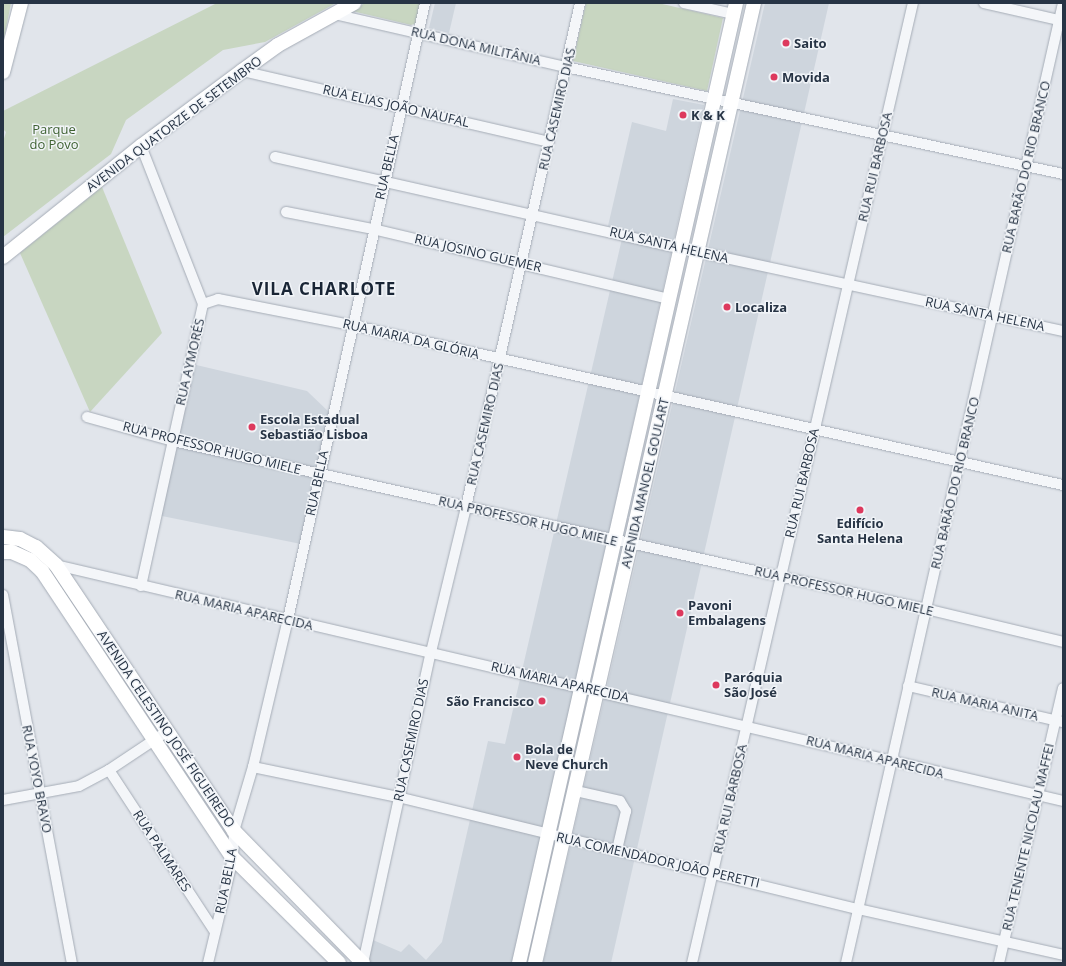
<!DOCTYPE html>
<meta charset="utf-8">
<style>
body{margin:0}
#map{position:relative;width:1066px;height:966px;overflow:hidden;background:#e1e5eb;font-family:"Open Sans",sans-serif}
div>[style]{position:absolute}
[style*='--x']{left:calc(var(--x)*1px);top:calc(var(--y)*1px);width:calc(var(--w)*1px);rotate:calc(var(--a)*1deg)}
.built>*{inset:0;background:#ced5dd}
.green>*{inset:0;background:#c8d6c1}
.roads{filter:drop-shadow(0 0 1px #a5acb6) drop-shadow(0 0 1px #a5acb6)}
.street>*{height:10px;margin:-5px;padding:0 5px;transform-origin:5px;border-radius:5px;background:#f4f6f9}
.secondary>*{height:14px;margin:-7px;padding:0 7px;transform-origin:7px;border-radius:7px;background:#fff}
.dots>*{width:11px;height:11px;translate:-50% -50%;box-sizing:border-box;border:2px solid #f1f4f8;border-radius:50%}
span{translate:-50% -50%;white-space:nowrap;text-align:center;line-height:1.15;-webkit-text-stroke:3px #f1f4f8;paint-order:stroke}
.poi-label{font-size:13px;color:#273445;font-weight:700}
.left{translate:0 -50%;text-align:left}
.right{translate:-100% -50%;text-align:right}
.street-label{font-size:13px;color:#273445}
.park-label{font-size:13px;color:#3f6233}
.district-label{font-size:17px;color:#192535;font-weight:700;letter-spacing:1px}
.frame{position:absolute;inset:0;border:4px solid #273445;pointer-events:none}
</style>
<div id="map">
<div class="built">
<i style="clip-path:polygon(435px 3px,456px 3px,449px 33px,429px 28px)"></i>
<i style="clip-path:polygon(765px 3px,829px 3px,611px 963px,543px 963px)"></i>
<i style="clip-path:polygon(673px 99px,704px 105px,513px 963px,369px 963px,367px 961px,373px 940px,401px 952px,409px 944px,426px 960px,442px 942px,488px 741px,505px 744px,624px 230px,608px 226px,632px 122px,666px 131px)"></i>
<i style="clip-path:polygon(192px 364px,307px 391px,330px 413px,301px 544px,157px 515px)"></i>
</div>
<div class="green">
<i style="clip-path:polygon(3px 3px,11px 3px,3px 44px)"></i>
<i style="clip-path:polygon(217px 3px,336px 3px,265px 42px,223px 50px,126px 120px,111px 154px,3px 237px,3px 142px,6px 132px,3px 129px,3px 111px)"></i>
<i style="clip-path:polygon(365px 3px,421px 3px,417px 23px,411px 25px,352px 11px)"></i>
<i style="clip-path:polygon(586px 3px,658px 3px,723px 18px,707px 91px,573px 61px)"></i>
<i style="clip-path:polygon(102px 187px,162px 333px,90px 412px,20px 253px)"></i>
</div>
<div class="roads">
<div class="street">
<i style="--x:684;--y:3;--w:50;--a:12.7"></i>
<i style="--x:984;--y:3;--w:77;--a:12.8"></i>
<i style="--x:334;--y:14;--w:238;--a:12.9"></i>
<i style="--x:566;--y:67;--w:508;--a:12.15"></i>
<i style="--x:242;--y:71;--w:315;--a:13"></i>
<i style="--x:275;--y:157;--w:414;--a:12.7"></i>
<i style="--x:679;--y:248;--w:393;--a:12.2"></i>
<i style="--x:286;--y:212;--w:89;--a:11.1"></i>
<i style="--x:373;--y:229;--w:303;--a:13.3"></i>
<i style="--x:203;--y:304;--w:16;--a:-18"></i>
<i style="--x:218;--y:299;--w:136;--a:11.1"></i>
<i style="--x:351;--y:325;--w:730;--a:12.67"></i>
<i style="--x:87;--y:417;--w:89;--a:15.6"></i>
<i style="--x:173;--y:441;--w:772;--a:12.58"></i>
<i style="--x:926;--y:609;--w:141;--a:13.5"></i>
<i style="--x:56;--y:565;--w:1034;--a:13.19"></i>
<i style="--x:141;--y:586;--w:289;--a:-77.6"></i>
<i style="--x:203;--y:304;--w:170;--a:-111.4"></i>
<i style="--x:3;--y:595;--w:374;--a:79.4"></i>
<i style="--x:908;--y:686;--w:159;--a:13.1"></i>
<i style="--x:253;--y:767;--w:148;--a:11.7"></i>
<i style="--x:398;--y:797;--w:473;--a:13.7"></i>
<i style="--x:858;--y:909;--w:210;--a:12.6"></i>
<i style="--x:109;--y:770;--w:194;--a:56.8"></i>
<i style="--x:576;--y:791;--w:45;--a:12.8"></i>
<i style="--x:620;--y:801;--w:12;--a:59"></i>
<i style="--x:626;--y:811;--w:40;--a:103"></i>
<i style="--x:3;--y:800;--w:77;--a:-10.4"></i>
<i style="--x:79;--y:786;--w:34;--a:-28"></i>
<i style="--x:109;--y:770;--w:69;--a:-33.7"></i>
<i style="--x:208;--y:963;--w:108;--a:-76.6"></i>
<i style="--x:233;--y:858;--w:27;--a:-88"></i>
<i style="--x:234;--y:831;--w:67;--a:-73.5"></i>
<i style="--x:253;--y:767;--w:152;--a:-76.7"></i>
<i style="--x:288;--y:619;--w:631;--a:-77.46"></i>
<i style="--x:363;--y:963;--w:318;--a:-77.7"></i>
<i style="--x:431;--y:652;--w:149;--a:-76.4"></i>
<i style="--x:466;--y:507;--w:517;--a:-77.25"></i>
<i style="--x:692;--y:963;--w:985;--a:-77.04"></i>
<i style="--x:846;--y:963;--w:984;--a:-77.26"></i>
<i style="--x:999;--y:963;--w:282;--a:-76.9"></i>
</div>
<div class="secondary">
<i style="--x:3;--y:72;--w:71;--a:-75.4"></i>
<i style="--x:3;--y:257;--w:177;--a:-38.8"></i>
<i style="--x:141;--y:146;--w:126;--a:-36.6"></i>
<i style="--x:242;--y:71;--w:44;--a:-35.8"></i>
<i style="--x:278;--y:45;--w:87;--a:-28.9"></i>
<i style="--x:3;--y:537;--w:17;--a:7"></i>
<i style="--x:20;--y:539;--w:18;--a:27"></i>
<i style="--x:36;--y:547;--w:27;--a:42"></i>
<i style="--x:56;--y:565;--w:320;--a:56.2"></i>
<i style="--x:234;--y:831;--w:185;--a:45.7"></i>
<i style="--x:3;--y:552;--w:9;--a:0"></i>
<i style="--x:12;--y:552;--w:20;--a:24"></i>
<i style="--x:30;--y:560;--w:16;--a:43"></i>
<i style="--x:42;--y:571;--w:345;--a:56.4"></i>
<i style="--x:233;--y:858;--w:149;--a:44.7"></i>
<i style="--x:519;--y:963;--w:984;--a:-77.26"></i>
<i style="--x:535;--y:963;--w:985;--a:-77.15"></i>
</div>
</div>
<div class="dots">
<i style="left:786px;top:43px;background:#dd395d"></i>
<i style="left:774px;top:77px;background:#dd395d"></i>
<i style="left:683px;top:115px;background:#dd395d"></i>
<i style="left:727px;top:307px;background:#dd395d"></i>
<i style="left:252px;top:427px;background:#dd395d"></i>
<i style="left:860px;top:510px;background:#dd395d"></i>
<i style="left:680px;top:613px;background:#dd395d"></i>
<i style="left:716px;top:685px;background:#dd395d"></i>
<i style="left:542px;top:701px;background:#dd395d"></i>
<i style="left:517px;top:757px;background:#dd395d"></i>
</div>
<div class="poi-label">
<span class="left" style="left:794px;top:43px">Saito</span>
<span class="left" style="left:782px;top:77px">Movida</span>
<span class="left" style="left:691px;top:115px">K &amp; K</span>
<span class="left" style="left:735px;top:307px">Localiza</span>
<span class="left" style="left:260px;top:427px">Escola Estadual<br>Sebastião Lisboa</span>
<span style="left:860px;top:531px">Edifício<br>Santa Helena</span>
<span class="left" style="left:688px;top:613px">Pavoni<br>Embalagens</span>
<span class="left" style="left:724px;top:685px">Paróquia<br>São José</span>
<span class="right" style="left:534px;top:701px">São Francisco</span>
<span class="left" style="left:525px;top:757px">Bola de<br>Neve Church</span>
</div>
<div class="street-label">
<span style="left:476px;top:46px;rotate:13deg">RUA DONA MILITÂNIA</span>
<span style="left:396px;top:106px;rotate:13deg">RUA ELIAS JOÃO NAUFAL</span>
<span style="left:557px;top:109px;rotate:-77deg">RUA CASEMIRO DIAS</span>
<span style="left:174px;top:124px;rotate:-37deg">AVENIDA QUATORZE DE SETEMBRO</span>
<span style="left:387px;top:167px;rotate:-77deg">RUA BELLA</span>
<span style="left:875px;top:167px;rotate:-77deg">RUA RUI BARBOSA</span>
<span style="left:1026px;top:167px;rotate:-77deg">RUA BARÃO DO RIO BRANCO</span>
<span style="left:669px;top:245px;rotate:13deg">RUA SANTA HELENA</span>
<span style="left:478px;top:253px;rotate:13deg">RUA JOSINO GUEMER</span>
<span style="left:985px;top:314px;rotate:12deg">RUA SANTA HELENA</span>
<span style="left:411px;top:339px;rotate:13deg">RUA MARIA DA GLÓRIA</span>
<span style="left:190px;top:362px;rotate:-77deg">RUA AYMORÉS</span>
<span style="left:485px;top:424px;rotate:-77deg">RUA CASEMIRO DIAS</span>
<span style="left:212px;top:448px;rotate:14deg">RUA PROFESSOR HUGO MIELE</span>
<span style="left:317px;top:483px;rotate:-78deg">RUA BELLA</span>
<span style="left:645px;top:483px;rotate:-77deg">AVENIDA MANOEL GOULART</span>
<span style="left:802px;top:483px;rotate:-77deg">RUA RUI BARBOSA</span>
<span style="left:955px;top:483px;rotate:-77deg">RUA BARÃO DO RIO BRANCO</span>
<span style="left:528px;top:521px;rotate:13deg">RUA PROFESSOR HUGO MIELE</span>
<span style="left:844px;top:591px;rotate:13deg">RUA PROFESSOR HUGO MIELE</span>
<span style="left:244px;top:610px;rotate:13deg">RUA MARIA APARECIDA</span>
<span style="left:560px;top:682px;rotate:13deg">RUA MARIA APARECIDA</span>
<span style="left:985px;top:704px;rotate:13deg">RUA MARIA ANITA</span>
<span style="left:166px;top:729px;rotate:56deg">AVENIDA CELESTINO JOSÉ FIGUEIREDO</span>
<span style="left:411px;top:740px;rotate:-78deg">RUA CASEMIRO DIAS</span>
<span style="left:875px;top:757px;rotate:14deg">RUA MARIA APARECIDA</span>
<span style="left:37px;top:779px;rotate:79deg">RUA YOYO BRAVO</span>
<span style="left:730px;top:799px;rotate:-77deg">RUA RUI BARBOSA</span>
<span style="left:1028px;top:837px;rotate:-77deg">RUA TENENTE NICOLAU MAFFEI</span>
<span style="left:162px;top:851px;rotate:57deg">RUA PALMARES</span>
<span style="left:658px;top:860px;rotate:13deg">RUA COMENDADOR JOÃO PERETTI</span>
<span style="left:226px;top:881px;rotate:-79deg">RUA BELLA</span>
</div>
<div class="park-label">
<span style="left:54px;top:137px">Parque<br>do Povo</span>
</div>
<div class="district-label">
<span style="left:324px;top:289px">VILA CHARLOTE</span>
</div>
<div class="frame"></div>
</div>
